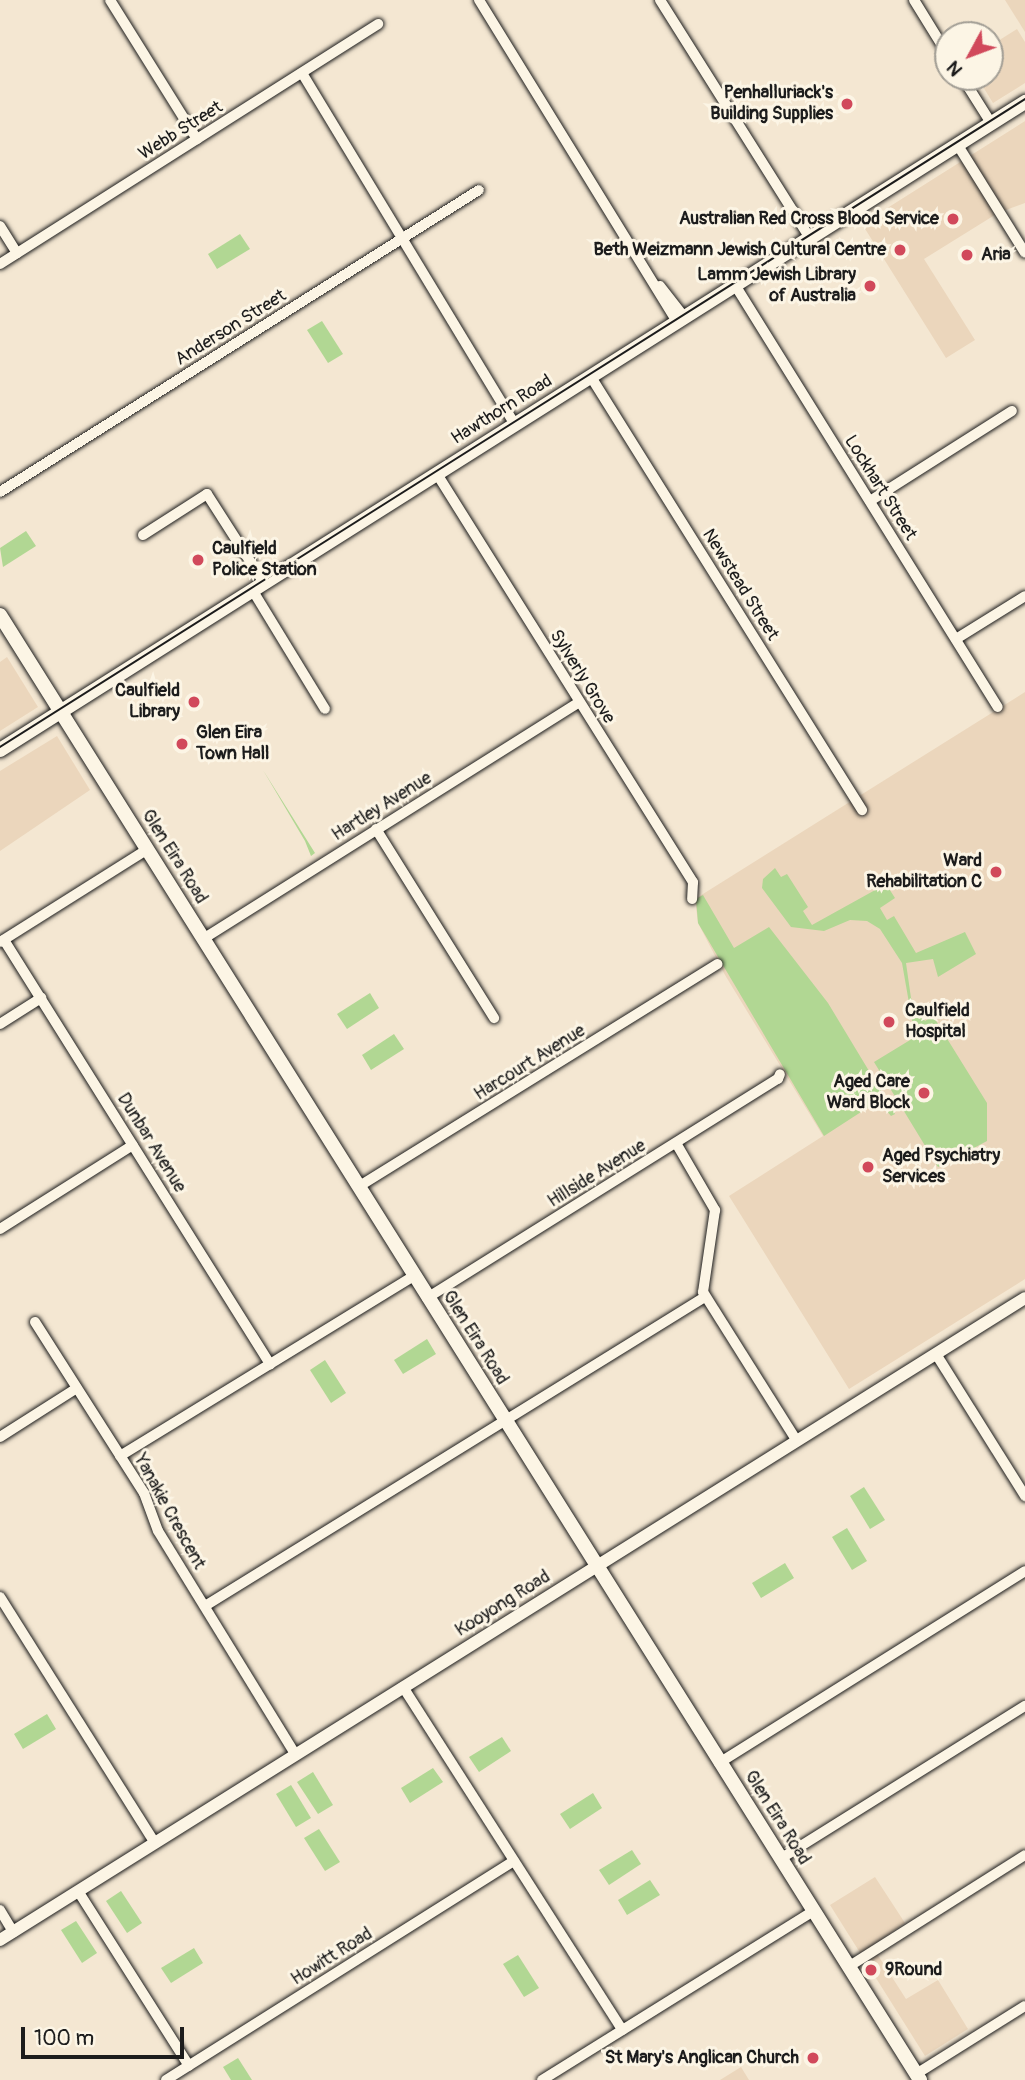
<!DOCTYPE html>
<style>
body{margin:0}
#map{position:relative;width:1025px;height:2080px;overflow:hidden;background:#f4e7d2;font-family:Pangolin,sans-serif}
div>[style]{position:absolute}
[style*='--x']{left:calc(var(--x)*1px);top:calc(var(--y)*1px);width:calc(var(--w)*1px);rotate:calc(var(--a)*1deg)}
.built>*{inset:0;background:#ebd6bc}
.green>*{inset:0;background:#b1d793}
.roads{filter:drop-shadow(0 0 2px #1c1c1c) drop-shadow(0 0 2px #1c1c1c)}
.minor>*{height:10px;margin:-5px;padding:0 5px;transform-origin:5px;border-radius:5px;background:#fcf5e5}
.tertiary>*{height:12px;margin:-6px;padding:0 6px;transform-origin:6px;border-radius:6px;background:#fcf5e5}
.secondary>*{height:14px;margin:-7px;padding:0 7px;transform-origin:7px;border-radius:7px;background:#fcf5e5}
.tram>*{height:2px;margin:-1px;padding:0 1px;transform-origin:1px;border-radius:1px;background:#1c1c1c}
.dots>*{width:19px;height:19px;translate:-50% -50%;box-sizing:border-box;border:4px solid #fcf5e5;border-radius:50%}
span{translate:-50% -50%;white-space:nowrap;text-align:center;line-height:1.15;-webkit-text-stroke:6px #fcf5e5;paint-order:stroke}
.poi-label{font-size:18px;color:#1c1c1c;font-weight:700}
.right{translate:-100% -50%;text-align:right}
.left{translate:0 -50%;text-align:left}
.street-label{font-size:18px;color:#1c1c1c}
.north{position:absolute;left:934px;top:21px;width:70px;height:70px;box-sizing:border-box;background:#fcf5e5;border:2px solid #a29e95;border-radius:50%;rotate:229deg;font-size:19px;font-weight:700;line-height:28px;text-align:center;color:#1c1c1c}
.north::after{content:'';display:block;margin:auto;width:24px;height:32px;background:#d1495b;clip-path:polygon(50% 0,100% 100%,50% 72%,0 100%)}
.scale{position:absolute;left:21px;top:2027px;width:163px;height:32px;box-sizing:border-box;border:4px solid #1c1c1c;border-top:0;padding-left:9px;font-size:21px;line-height:24px;white-space:nowrap;color:#1c1c1c;-webkit-text-stroke:5px #fcf5e5;paint-order:stroke}
</style>
<div id="map">
<div class="built">
<i style="clip-path:polygon(1005px 0,1025px 0,1025px 32px)"></i>
<i style="clip-path:polygon(1017px 29px,1025px 42px,1025px 83px,993px 103px,977px 77px,990px 77px,990px 46px)"></i>
<i style="clip-path:polygon(1025px 121px,1025px 203px,998px 213px,924px 259px,975px 340px,946px 358px,862px 224px)"></i>
<i style="clip-path:polygon(7px 657px,38px 707px,0 731px,0 662px)"></i>
<i style="clip-path:polygon(1025px 692px,1025px 1279px,849px 1389px,729px 1196px,823px 1136px,725px 975px,698px 923px,695px 899px)"></i>
<i style="clip-path:polygon(57px 736px,90px 790px,0 851px,0 771px)"></i>
<i style="clip-path:polygon(875px 1877px,905px 1923px,872px 1946px,906px 1999px,938px 1980px,968px 2029px,925px 2056px,830px 1905px)"></i>
<i style="clip-path:polygon(741px 2067px,749px 2080px,720px 2080px)"></i>
</div>
<div class="green">
<i style="clip-path:polygon(240px 234px,250px 249px,217px 269px,208px 254px)"></i>
<i style="clip-path:polygon(322px 321px,343px 354px,328px 363px,307px 330px)"></i>
<i style="clip-path:polygon(26px 531px,36px 546px,3px 567px,0 548px)"></i>
<i style="clip-path:polygon(263px 770px,315px 853px,311px 856px,305px 841px)"></i>
<i style="clip-path:polygon(775px 868px,781px 877px,787px 874px,808px 907px,803px 911px,812px 925px,886px 884px,895px 898px,880px 908px,887px 920px,894px 916px,916px 953px,965px 932px,976px 954px,938px 977px,933px 959px,906px 963px,911px 998px,925px 1021px,933px 1016px,987px 1103px,987px 1141px,938px 1167px,874px 1062px,915px 1037px,902px 963px,880px 929px,867px 921px,850px 920px,824px 931px,791px 927px,762px 888px,763px 879px)"></i>
<i style="clip-path:polygon(703px 895px,734px 948px,769px 927px,828px 1003px,895px 1114px,891px 1116px,878px 1101px,824px 1136px,698px 923px,696px 899px)"></i>
<i style="clip-path:polygon(370px 993px,379px 1008px,347px 1029px,337px 1014px)"></i>
<i style="clip-path:polygon(394px 1034px,404px 1049px,371px 1070px,362px 1055px)"></i>
<i style="clip-path:polygon(427px 1339px,436px 1354px,403px 1374px,394px 1360px)"></i>
<i style="clip-path:polygon(325px 1360px,346px 1393px,331px 1403px,310px 1370px)"></i>
<i style="clip-path:polygon(864px 1487px,885px 1520px,870px 1529px,850px 1496px)"></i>
<i style="clip-path:polygon(847px 1528px,867px 1561px,852px 1570px,832px 1537px)"></i>
<i style="clip-path:polygon(785px 1563px,794px 1578px,761px 1598px,752px 1583px)"></i>
<i style="clip-path:polygon(47px 1714px,56px 1729px,23px 1749px,14px 1734px)"></i>
<i style="clip-path:polygon(502px 1737px,511px 1751px,479px 1772px,469px 1757px)"></i>
<i style="clip-path:polygon(433px 1768px,443px 1782px,410px 1803px,401px 1788px)"></i>
<i style="clip-path:polygon(313px 1772px,333px 1805px,318px 1814px,297px 1782px)"></i>
<i style="clip-path:polygon(291px 1785px,311px 1818px,296px 1827px,276px 1794px)"></i>
<i style="clip-path:polygon(593px 1793px,602px 1808px,570px 1829px,560px 1814px)"></i>
<i style="clip-path:polygon(319px 1829px,340px 1862px,325px 1871px,304px 1838px)"></i>
<i style="clip-path:polygon(632px 1850px,641px 1864px,609px 1885px,599px 1870px)"></i>
<i style="clip-path:polygon(650px 1880px,660px 1895px,627px 1915px,618px 1900px)"></i>
<i style="clip-path:polygon(121px 1891px,142px 1923px,127px 1933px,106px 1901px)"></i>
<i style="clip-path:polygon(76px 1921px,97px 1953px,82px 1963px,61px 1930px)"></i>
<i style="clip-path:polygon(194px 1948px,203px 1963px,171px 1983px,161px 1968px)"></i>
<i style="clip-path:polygon(518px 1955px,539px 1988px,524px 1997px,503px 1964px)"></i>
<i style="clip-path:polygon(238px 2058px,252px 2080px,231px 2080px,223px 2067px)"></i>
</div>
<div class="roads">
<div class="minor">
<i style="--x:110;--y:0;--w:164;--a:58"></i>
<i style="--x:479;--y:0;--w:378;--a:58.4"></i>
<i style="--x:660;--y:0;--w:281;--a:57.8"></i>
<i style="--x:914;--y:0;--w:65;--a:58.3"></i>
<i style="--x:302;--y:73;--w:411;--a:58.8"></i>
<i style="--x:962;--y:77;--w:54;--a:57.8"></i>
<i style="--x:957;--y:144;--w:128;--a:58"></i>
<i style="--x:0;--y:226;--w:32;--a:58"></i>
<i style="--x:0;--y:264;--w:448;--a:-32.4"></i>
<i style="--x:735;--y:285;--w:497;--a:58.1"></i>
<i style="--x:660;--y:286;--w:39;--a:52"></i>
<i style="--x:591;--y:377;--w:511;--a:57.96"></i>
<i style="--x:437;--y:474;--w:482;--a:57.9"></i>
<i style="--x:693;--y:882;--w:17;--a:93"></i>
<i style="--x:0;--y:492;--w:566;--a:-32.23"></i>
<i style="--x:870;--y:501;--w:168;--a:-32.4"></i>
<i style="--x:143;--y:535;--w:76;--a:-32.6"></i>
<i style="--x:207;--y:494;--w:106;--a:57.4"></i>
<i style="--x:253;--y:591;--w:138;--a:58.6"></i>
<i style="--x:956;--y:639;--w:81;--a:-31.9"></i>
<i style="--x:376;--y:829;--w:223;--a:58"></i>
<i style="--x:203;--y:939;--w:444;--a:-32.2"></i>
<i style="--x:4;--y:940;--w:501;--a:57.9"></i>
<i style="--x:0;--y:942;--w:173;--a:-32.2"></i>
<i style="--x:0;--y:1024;--w:49;--a:-32.4"></i>
<i style="--x:676;--y:1143;--w:78;--a:59.8"></i>
<i style="--x:715;--y:1210;--w:83;--a:98.3"></i>
<i style="--x:703;--y:1292;--w:176;--a:57.8"></i>
<i style="--x:358;--y:1187;--w:423;--a:-31.8"></i>
<i style="--x:0;--y:1229;--w:157;--a:-32.3"></i>
<i style="--x:427;--y:1298;--w:414;--a:-32"></i>
<i style="--x:778;--y:1079;--w:5;--a:-68"></i>
<i style="--x:35;--y:1322;--w:203;--a:57.5"></i>
<i style="--x:144;--y:1493;--w:40;--a:69.8"></i>
<i style="--x:158;--y:1531;--w:263;--a:58.4"></i>
<i style="--x:936;--y:1354;--w:168;--a:57.9"></i>
<i style="--x:0;--y:1437;--w:91;--a:-32.5"></i>
<i style="--x:120;--y:1456;--w:345;--a:-31.5"></i>
<i style="--x:0;--y:1597;--w:291;--a:57.8"></i>
<i style="--x:205;--y:1606;--w:588;--a:-31.72"></i>
<i style="--x:403;--y:1687;--w:407;--a:57.4"></i>
<i style="--x:719;--y:1763;--w:361;--a:-32.1"></i>
<i style="--x:780;--y:1859;--w:289;--a:-32"></i>
<i style="--x:78;--y:1891;--w:207;--a:57.6"></i>
<i style="--x:0;--y:1910;--w:26;--a:59"></i>
<i style="--x:848;--y:1967;--w:209;--a:-32.3"></i>
<i style="--x:916;--y:2074;--w:128;--a:-32"></i>
<i style="--x:166;--y:2080;--w:411;--a:-32.2"></i>
<i style="--x:542;--y:2080;--w:319;--a:-31.9"></i>
</div>
<div class="tertiary">
<i style="--x:0;--y:1940;--w:1209;--a:-32.06"></i>
</div>
<div class="secondary">
<i style="--x:0;--y:615;--w:1730;--a:57.87"></i>
<i style="--x:0;--y:750;--w:1213;--a:-32.3"></i>
</div>
</div>
<div class="tram">
<i style="--x:0;--y:747;--w:1213;--a:-32.3"></i>
</div>
<div class="dots">
<i style="left:847px;top:104px;background:#d1495b"></i>
<i style="left:953px;top:219px;background:#d1495b"></i>
<i style="left:900px;top:250px;background:#d1495b"></i>
<i style="left:967px;top:255px;background:#d1495b"></i>
<i style="left:870px;top:286px;background:#d1495b"></i>
<i style="left:198px;top:560px;background:#d1495b"></i>
<i style="left:194px;top:702px;background:#d1495b"></i>
<i style="left:182px;top:744px;background:#d1495b"></i>
<i style="left:996px;top:872px;background:#d1495b"></i>
<i style="left:889px;top:1022px;background:#d1495b"></i>
<i style="left:924px;top:1093px;background:#d1495b"></i>
<i style="left:868px;top:1167px;background:#d1495b"></i>
<i style="left:871px;top:1970px;background:#d1495b"></i>
<i style="left:813px;top:2058px;background:#d1495b"></i>
</div>
<div class="poi-label">
<span class="right" style="left:833px;top:104px">Penhalluriack's<br>Building Supplies</span>
<span class="right" style="left:939px;top:219px">Australian Red Cross Blood Service</span>
<span class="right" style="left:886px;top:250px">Beth Weizmann Jewish Cultural Centre</span>
<span class="left" style="left:981px;top:255px">Aria</span>
<span class="right" style="left:856px;top:286px">Lamm Jewish Library<br>of Australia</span>
<span class="left" style="left:212px;top:560px">Caulfield<br>Police Station</span>
<span class="right" style="left:180px;top:702px">Caulfield<br>Library</span>
<span class="left" style="left:196px;top:744px">Glen Eira<br>Town Hall</span>
<span class="right" style="left:982px;top:872px">Ward<br>Rehabilitation C</span>
<span class="left" style="left:905px;top:1022px">Caulfield<br>Hospital</span>
<span class="right" style="left:910px;top:1093px">Aged Care<br>Ward Block</span>
<span class="left" style="left:882px;top:1167px">Aged Psychiatry<br>Services</span>
<span class="left" style="left:885px;top:1970px">9Round</span>
<span class="right" style="left:799px;top:2058px">St Mary's Anglican Church</span>
</div>
<div class="street-label">
<span style="left:181px;top:131px;rotate:-32deg">Webb Street</span>
<span style="left:231px;top:328px;rotate:-32deg">Anderson Street</span>
<span style="left:502px;top:410px;rotate:-32deg">Hawthorn Road</span>
<span style="left:880px;top:488px;rotate:58deg">Lockhart Street</span>
<span style="left:740px;top:585px;rotate:58deg">Newstead Street</span>
<span style="left:582px;top:677px;rotate:58deg">Sylverly Grove</span>
<span style="left:382px;top:807px;rotate:-32deg">Hartley Avenue</span>
<span style="left:174px;top:857px;rotate:58deg">Glen Eira Road</span>
<span style="left:530px;top:1063px;rotate:-32deg">Harcourt Avenue</span>
<span style="left:151px;top:1143px;rotate:58deg">Dunbar Avenue</span>
<span style="left:597px;top:1174px;rotate:-32deg">Hillside Avenue</span>
<span style="left:475px;top:1338px;rotate:58deg">Glen Eira Road</span>
<span style="left:169px;top:1512px;rotate:61deg">Yanakie Crescent</span>
<span style="left:503px;top:1604px;rotate:-32deg">Kooyong Road</span>
<span style="left:777px;top:1818px;rotate:58deg">Glen Eira Road</span>
<span style="left:332px;top:1957px;rotate:-32deg">Howitt Road</span>
</div>
<div class="north">N</div>
<div class="scale">100 m</div>
</div>
